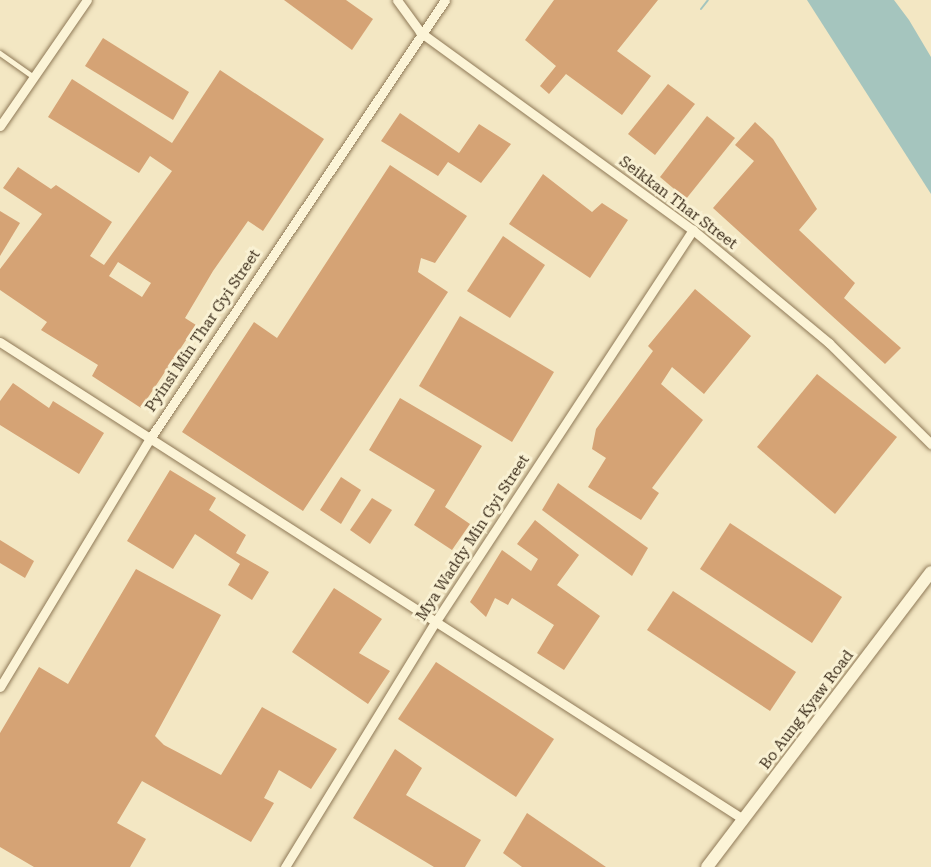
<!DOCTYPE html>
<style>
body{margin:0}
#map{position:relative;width:931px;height:867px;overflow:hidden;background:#f3e7c3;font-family:"Roboto Serif",serif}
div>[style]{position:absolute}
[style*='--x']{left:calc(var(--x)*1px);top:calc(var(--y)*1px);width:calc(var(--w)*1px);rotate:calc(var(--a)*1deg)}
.water>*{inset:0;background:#a5c5be}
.stream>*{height:2px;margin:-1px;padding:0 1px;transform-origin:1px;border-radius:1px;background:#a5c5be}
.building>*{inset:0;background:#d5a375}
.roads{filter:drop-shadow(0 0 2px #8f7957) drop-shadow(0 0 2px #8f7957)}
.service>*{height:4.5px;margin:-2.25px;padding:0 2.25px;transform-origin:2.25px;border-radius:2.25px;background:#fcf4d7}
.minor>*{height:9px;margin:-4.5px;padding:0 4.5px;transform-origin:4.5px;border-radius:4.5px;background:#fcf4d7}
.tertiary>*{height:12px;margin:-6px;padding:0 6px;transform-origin:6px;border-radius:6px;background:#fcf4d7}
span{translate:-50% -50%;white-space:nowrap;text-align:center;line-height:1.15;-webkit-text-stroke:6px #f9f1d3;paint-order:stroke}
.street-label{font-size:15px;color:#3e2f1d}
</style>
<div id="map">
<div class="water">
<i style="clip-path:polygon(807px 0,894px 0,909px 20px,931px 57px,931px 194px)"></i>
</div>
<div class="stream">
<i style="--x:701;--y:9;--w:11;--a:-52"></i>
</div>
<div class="building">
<i style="clip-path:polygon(284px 0,346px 0,373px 19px,352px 50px)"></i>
<i style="clip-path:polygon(554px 0,658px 0,617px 51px,651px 76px,622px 115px,566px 74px,549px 94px,540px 86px,556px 66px,525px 40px)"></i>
<i style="clip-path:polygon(103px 38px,189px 92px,173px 120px,85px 66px)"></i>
<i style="clip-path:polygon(evenodd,220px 70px,324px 139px,263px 231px,248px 221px,213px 271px,185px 318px,196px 325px,141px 408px,92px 376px,98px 365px,41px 330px,47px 322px,0 290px,0 269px,42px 214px,3px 188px,18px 167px,51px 189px,56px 185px,112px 222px,90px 256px,104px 265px,172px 171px,150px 156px,139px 173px,48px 117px,72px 79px,172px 143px,220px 70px,118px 262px,151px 283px,142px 297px,109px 276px,118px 262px)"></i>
<i style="clip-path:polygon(668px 84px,695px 104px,655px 155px,628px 134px)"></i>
<i style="clip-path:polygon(400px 113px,459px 153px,479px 124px,511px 144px,481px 183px,448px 162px,438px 176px,381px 141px)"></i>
<i style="clip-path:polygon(707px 116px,735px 138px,686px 199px,660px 177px)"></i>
<i style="clip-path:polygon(755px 122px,773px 139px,817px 209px,799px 230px,855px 283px,844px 298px,901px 348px,885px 364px,713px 208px,754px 161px,735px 145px)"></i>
<i style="clip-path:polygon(390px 165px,467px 216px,435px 263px,421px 258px,418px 272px,448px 292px,303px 511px,182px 432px,254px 322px,277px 338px)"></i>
<i style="clip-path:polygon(543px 174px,592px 212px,602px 203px,628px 220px,590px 278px,509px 224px)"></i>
<i style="clip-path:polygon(0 211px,20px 223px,0 256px)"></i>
<i style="clip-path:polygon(503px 236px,545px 265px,510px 318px,467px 291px)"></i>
<i style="clip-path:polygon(695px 289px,751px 336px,704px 394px,672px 367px,661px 384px,703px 420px,652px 488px,659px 493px,641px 520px,588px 487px,606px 458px,592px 449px,596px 429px,653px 351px,648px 346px)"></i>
<i style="clip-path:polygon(460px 316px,554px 372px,512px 442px,419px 386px)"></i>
<i style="clip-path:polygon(817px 374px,897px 437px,835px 514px,757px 447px)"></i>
<i style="clip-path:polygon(13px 383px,49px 408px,53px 401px,104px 433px,79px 474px,0 425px,0 401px)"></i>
<i style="clip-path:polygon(400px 398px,482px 446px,445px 507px,470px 524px,452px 550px,414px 525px,435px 490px,369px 450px)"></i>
<i style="clip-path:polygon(170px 470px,216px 498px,209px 510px,246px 535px,236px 553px,269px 572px,252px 600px,228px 585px,240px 564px,195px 534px,173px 569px,127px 541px)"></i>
<i style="clip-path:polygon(341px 477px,361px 490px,341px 524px,320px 510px)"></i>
<i style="clip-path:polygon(558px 483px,648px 548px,632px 576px,542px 510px)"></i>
<i style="clip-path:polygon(372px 498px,392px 510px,370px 544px,350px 530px)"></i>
<i style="clip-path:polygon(535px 520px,579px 555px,557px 585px,600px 616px,564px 670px,537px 653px,554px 625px,512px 598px,508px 605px,495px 598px,486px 617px,470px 602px,502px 550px,531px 571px,538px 559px,517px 544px)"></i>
<i style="clip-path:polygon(730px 523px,842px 597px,812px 643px,700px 569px)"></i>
<i style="clip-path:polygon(0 540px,34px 561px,25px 578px,0 563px)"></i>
<i style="clip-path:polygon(136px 569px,221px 615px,155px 736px,164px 745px,221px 775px,262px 707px,337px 749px,311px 789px,279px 770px,264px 798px,274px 803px,251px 842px,142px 781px,117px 823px,146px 839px,130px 867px,34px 867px,0 847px,0 733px,39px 667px,68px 684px)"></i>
<i style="clip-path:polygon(334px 588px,382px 619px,359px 653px,390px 671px,368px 704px,292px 652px)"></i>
<i style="clip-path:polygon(673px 591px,796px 672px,770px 711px,647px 630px)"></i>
<i style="clip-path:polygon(436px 662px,554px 739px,516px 797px,398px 719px)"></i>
<i style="clip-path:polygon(395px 749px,422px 768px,406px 795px,481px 840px,465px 867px,434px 867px,353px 818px)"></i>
<i style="clip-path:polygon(527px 813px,606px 867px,522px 867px,503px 853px)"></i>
</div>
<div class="roads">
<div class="service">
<i style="--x:0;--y:53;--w:42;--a:35.2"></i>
</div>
<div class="minor">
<i style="--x:397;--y:0;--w:39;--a:54"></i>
<i style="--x:420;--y:32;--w:337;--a:36"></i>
<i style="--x:693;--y:230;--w:177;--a:39.7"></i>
<i style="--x:829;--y:343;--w:144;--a:44.7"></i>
<i style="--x:0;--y:126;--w:153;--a:-55.4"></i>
<i style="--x:0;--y:342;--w:883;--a:32.7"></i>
<i style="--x:0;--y:687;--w:288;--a:-58.9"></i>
<i style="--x:149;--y:440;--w:530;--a:-56.07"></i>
<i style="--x:285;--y:867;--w:289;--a:-58.5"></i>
<i style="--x:436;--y:621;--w:468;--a:-56.7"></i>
</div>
<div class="tertiary">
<i style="--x:707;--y:867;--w:370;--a:-52.8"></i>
</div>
</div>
<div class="street-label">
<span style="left:678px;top:203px;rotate:37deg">Seikkan Thar Street</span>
<span style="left:203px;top:331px;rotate:-56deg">Pyinsi Min Thar Gyi Street</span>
<span style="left:473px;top:538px;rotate:-57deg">Mya Waddy Min Gyi Street</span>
<span style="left:807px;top:710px;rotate:-53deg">Bo Aung Kyaw Road</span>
</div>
</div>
